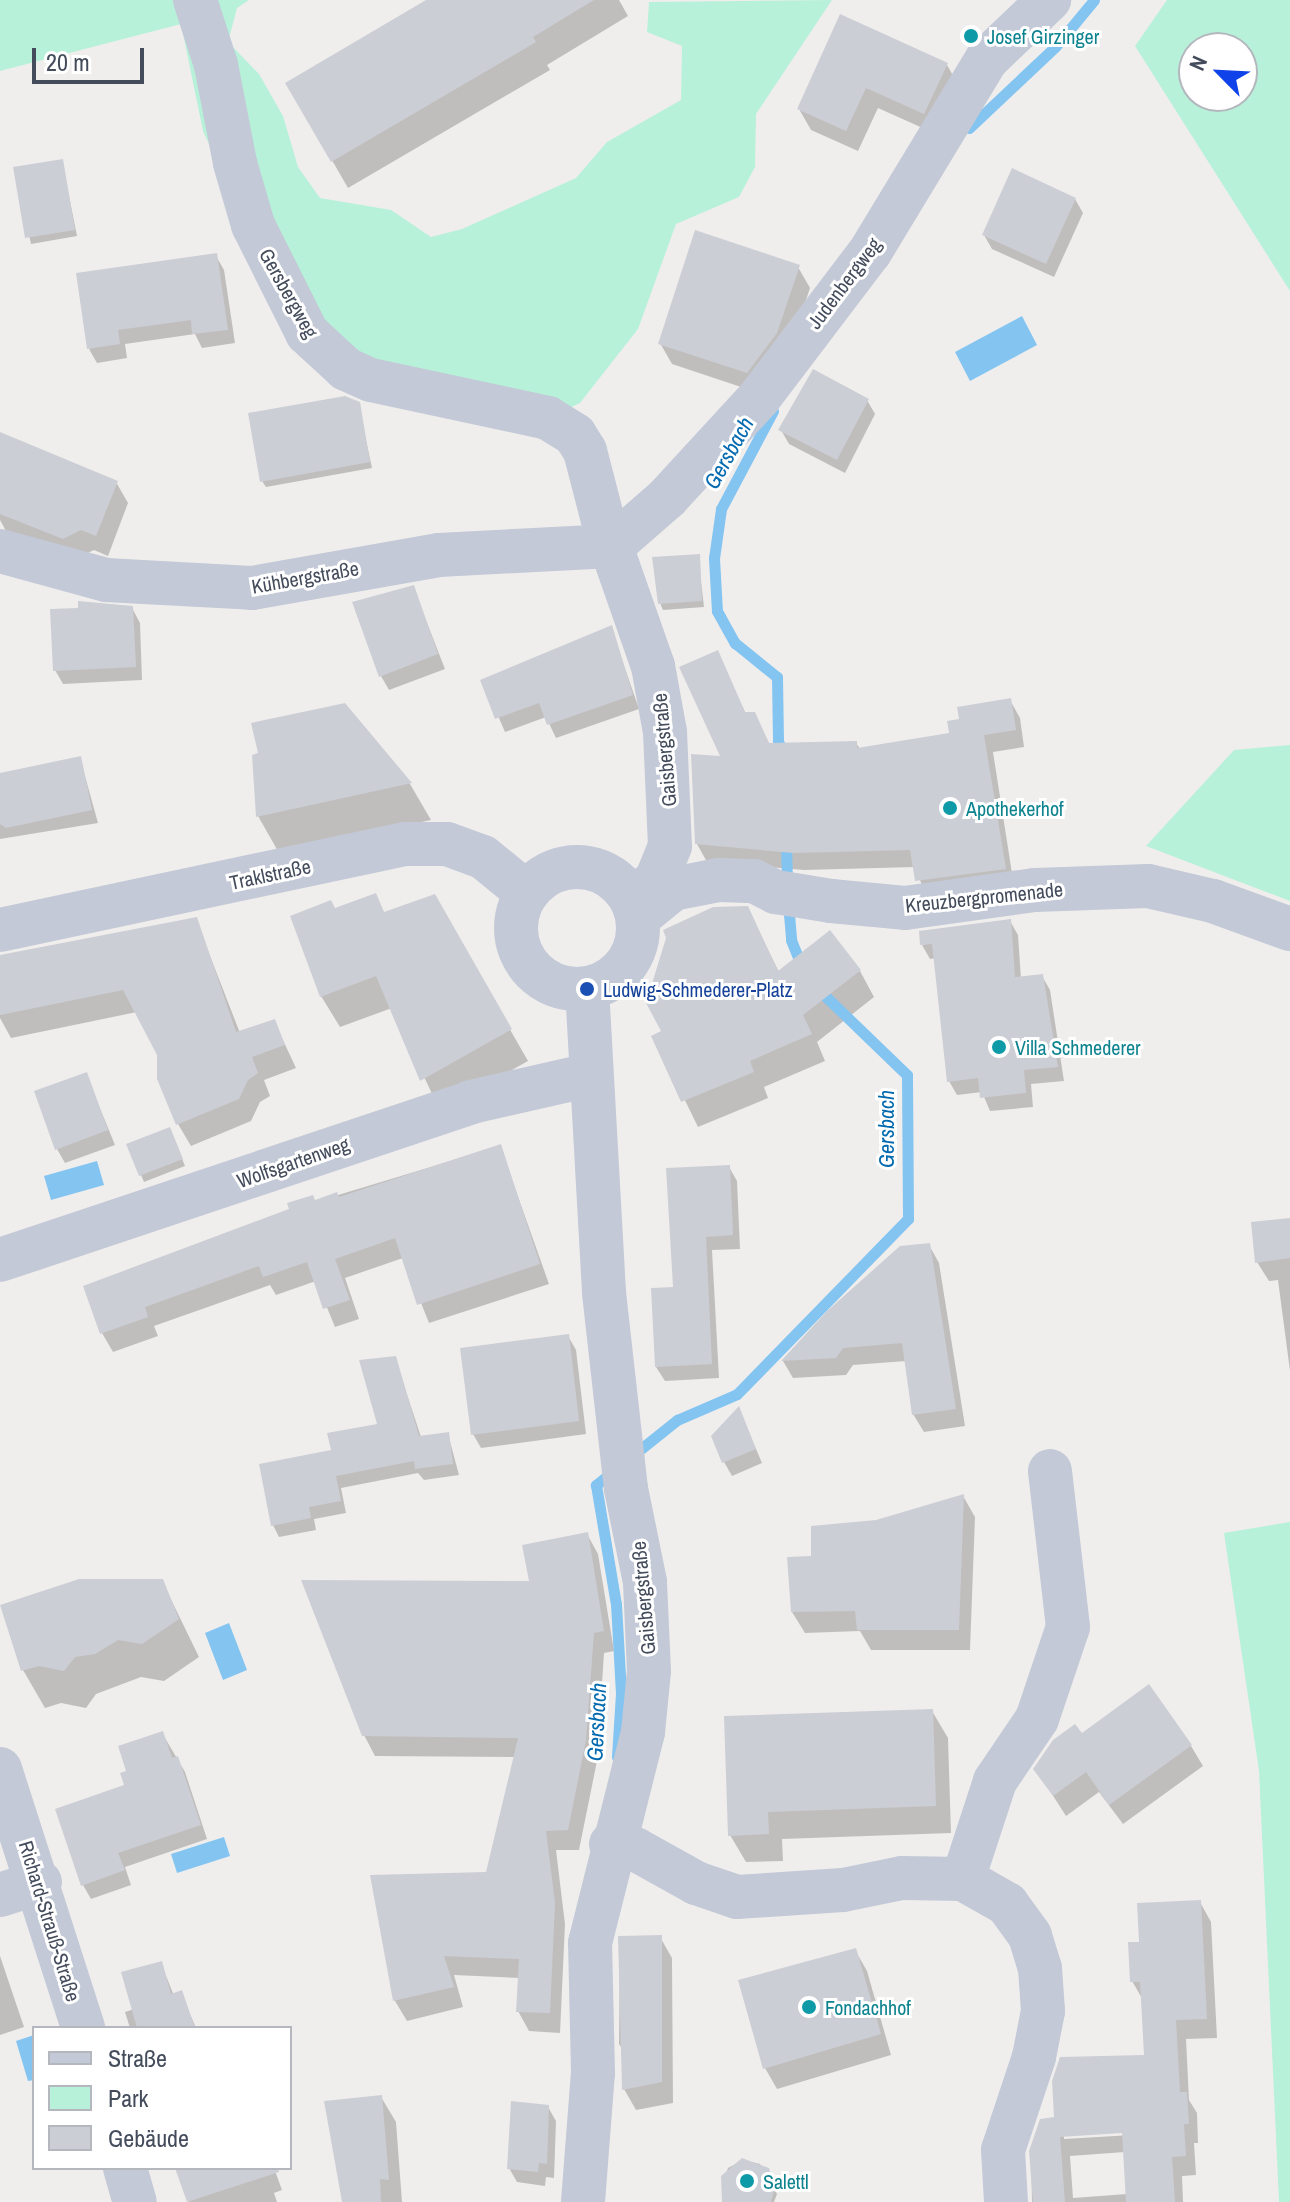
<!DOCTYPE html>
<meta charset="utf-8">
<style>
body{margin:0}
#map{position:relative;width:1290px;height:2202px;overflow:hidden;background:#f0eeed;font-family:"Archivo Narrow",sans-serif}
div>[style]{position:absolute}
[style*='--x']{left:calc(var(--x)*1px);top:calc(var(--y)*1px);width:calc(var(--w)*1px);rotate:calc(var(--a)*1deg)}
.green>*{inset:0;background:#b8f1d9}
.water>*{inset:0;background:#83c4f1}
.shadow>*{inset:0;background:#0003}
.stream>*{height:11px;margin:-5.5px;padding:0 5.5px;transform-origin:5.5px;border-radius:5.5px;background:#83c4f1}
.building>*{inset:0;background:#ccced5}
.minor>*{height:44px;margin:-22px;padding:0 22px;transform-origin:22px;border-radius:22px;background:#c3c9d6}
.minor>.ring{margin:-22px;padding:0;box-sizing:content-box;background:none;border:44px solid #c3c9d6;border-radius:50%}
.dots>*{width:22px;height:22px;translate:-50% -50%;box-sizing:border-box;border:4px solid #fff;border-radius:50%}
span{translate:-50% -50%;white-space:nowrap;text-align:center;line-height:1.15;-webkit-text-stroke:6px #fff;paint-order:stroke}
.culture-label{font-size:20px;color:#0d838f}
.left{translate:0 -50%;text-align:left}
.street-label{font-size:20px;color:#444c5c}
.transit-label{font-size:20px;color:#164399}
.water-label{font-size:22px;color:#046aaf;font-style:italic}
.legend{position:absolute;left:32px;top:2026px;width:260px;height:144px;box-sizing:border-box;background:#fff;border:2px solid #b4b7be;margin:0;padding:10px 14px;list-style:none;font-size:24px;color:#444c5c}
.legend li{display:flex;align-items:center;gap:16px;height:40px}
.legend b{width:40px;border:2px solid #b4b7be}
.north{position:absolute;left:1178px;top:32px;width:80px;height:80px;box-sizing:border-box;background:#fff;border:2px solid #b4b7be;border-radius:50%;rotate:294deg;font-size:22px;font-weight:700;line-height:32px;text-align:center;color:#444c5c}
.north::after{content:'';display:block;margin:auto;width:28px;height:36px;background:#0f43e9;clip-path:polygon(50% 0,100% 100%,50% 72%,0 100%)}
.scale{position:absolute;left:32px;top:48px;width:112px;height:36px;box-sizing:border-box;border:4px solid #444c5c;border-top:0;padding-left:10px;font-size:24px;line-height:28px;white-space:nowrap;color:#444c5c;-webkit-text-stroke:6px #fff;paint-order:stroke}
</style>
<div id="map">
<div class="green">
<i style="clip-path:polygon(0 0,249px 0,237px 8px,228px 42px,259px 74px,283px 116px,298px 167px,320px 198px,391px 210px,431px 237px,462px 229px,576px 178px,607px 142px,681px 100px,682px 46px,647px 32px,649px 2px,832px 0,756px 114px,755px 167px,739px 197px,676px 224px,638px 329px,580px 403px,520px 431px,298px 338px,203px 131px,181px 24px,0 71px)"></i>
<i style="clip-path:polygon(evenodd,1167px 0,1290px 0,1290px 291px,1135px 46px,1167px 0,1242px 48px,1242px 96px,1194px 96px,1194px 48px,1242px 48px)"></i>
<i style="clip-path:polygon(1290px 745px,1290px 901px,1146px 846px,1234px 750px)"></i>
<i style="clip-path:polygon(1290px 1522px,1290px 2202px,1279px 2202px,1259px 1771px,1224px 1533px)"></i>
</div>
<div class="water">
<i style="clip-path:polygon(1022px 316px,1037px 345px,970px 381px,955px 352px)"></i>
<i style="clip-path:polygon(97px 1161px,104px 1185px,51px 1200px,44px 1176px)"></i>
<i style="clip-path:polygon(229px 1623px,247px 1670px,223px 1680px,205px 1633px)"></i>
<i style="clip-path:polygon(224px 1837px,230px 1856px,177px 1873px,171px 1854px)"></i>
<i style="clip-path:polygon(34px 2035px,34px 2080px,28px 2081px,16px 2041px)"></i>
</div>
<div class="shadow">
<i style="clip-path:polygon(430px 0,619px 0,628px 16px,547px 65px,550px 70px,348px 188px,288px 84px)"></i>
<i style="clip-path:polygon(840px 17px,947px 65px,959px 86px,936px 134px,878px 108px,858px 151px,811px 130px,799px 109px)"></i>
<i style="clip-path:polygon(62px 161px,77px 236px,31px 244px,15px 169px)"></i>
<i style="clip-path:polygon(1075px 199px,1083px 213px,1054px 277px,992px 249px,984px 235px)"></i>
<i style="clip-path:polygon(216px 256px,224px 270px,235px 343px,202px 348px,195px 334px,125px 344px,127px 358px,97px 363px,89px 349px)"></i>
<i style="clip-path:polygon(798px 267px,810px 288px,788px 354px,759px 393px,672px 364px,660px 343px)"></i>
<i style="clip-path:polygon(867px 400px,875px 414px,845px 473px,789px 444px,781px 430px)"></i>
<i style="clip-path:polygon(358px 404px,372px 468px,266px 487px,262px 481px)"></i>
<i style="clip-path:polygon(0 434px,116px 482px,128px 503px,108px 556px,94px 550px,75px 559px,7px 533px,0 520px)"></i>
<i style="clip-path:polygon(698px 556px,704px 607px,663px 610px,660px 603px)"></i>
<i style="clip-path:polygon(413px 587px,445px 669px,389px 690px,381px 676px)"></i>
<i style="clip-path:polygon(132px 608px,140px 623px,142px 680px,63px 684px,55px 670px)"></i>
<i style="clip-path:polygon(611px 628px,639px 709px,556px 738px,546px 717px,505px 732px,483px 681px)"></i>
<i style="clip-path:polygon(717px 652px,746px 714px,754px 714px,770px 745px,856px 743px,860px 749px,951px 734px,1010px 700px,1020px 718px,1024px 747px,993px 752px,1014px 886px,927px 898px,915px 867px,804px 870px,707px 862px,697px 844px,723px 759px)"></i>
<i style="clip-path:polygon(344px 706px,410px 784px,431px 820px,279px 853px,258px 816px)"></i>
<i style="clip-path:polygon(80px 758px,98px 823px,0 839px,0 775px)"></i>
<i style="clip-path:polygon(375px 896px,385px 914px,434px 896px,528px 1061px,440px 1111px,392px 1008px,340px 1027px,321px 996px,335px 910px)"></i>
<i style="clip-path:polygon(747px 908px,779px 972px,860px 971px,874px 997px,817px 1042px,825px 1061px,764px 1087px,768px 1098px,698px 1127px,654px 1037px,664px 1032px)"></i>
<i style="clip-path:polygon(196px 920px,240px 1033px,274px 1021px,296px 1068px,264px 1080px,270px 1096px,260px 1102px,251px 1121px,191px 1146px,178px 1124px,159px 1055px,137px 1012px,11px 1038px,0 1018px,0 957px)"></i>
<i style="clip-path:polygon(1010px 921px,1018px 935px,1021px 979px,1042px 976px,1050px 990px,1064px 1081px,1031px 1084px,1033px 1107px,990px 1111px,982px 1092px,957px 1095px,949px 1081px,936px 958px,930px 959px,922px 945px)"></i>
<i style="clip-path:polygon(86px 1074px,115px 1145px,65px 1163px,57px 1149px)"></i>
<i style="clip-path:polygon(173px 1136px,185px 1166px,144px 1182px,141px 1175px)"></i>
<i style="clip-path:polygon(500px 1146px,549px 1284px,429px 1323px,403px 1258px,345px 1278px,359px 1319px,335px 1327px,316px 1281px,276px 1295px,270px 1285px,154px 1326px,158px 1336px,113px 1352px,102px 1333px,315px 1202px)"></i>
<i style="clip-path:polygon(729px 1167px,737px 1181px,740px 1249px,712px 1250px,719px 1378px,665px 1381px,656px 1367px,675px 1289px)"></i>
<i style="clip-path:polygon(1290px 1220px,1290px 1371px,1278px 1280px,1269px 1281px,1257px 1262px)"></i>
<i style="clip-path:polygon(929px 1245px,939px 1263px,965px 1426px,924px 1432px,913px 1414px,906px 1361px,853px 1365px,846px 1375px,793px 1378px,783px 1361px,828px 1312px)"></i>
<i style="clip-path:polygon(568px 1336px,576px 1350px,586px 1434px,481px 1448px,473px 1434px)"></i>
<i style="clip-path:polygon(395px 1358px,421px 1437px,448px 1434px,459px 1475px,424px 1480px,418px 1473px,341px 1488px,346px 1513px,314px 1519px,316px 1530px,279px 1537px,273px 1525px,333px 1452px,380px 1426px)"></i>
<i style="clip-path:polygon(739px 1409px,762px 1463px,732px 1476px,724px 1462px)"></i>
<i style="clip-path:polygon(963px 1496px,975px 1517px,970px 1650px,871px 1650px,860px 1631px,805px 1633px,792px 1612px,813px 1558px,876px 1522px)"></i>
<i style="clip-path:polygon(587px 1534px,598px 1554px,614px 1651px,604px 1653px,597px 1761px,579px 1850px,556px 1850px,565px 1924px,560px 2033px,529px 2031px,518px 2011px,520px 1978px,454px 1975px,463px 2007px,407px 2021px,395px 2001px,373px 1877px,488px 1874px,516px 1757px,375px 1756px,364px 1735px)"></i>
<i style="clip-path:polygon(162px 1581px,199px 1657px,164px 1681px,141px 1677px,96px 1694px,86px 1708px,61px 1703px,45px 1708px,23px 1670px,3px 1607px)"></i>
<i style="clip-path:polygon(932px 1711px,948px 1738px,951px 1833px,782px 1839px,783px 1861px,746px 1862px,730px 1835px)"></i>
<i style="clip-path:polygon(162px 1733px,185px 1772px,207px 1839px,125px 1867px,131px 1885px,91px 1899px,83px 1885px,129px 1772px)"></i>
<i style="clip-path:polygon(1081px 1736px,1191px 1746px,1203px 1766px,1123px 1824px,1099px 1792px,1066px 1816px,1036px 1769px)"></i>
<i style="clip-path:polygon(evenodd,1200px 1902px,1211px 1922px,1217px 2038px,1186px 2039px,1189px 2100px,1197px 2113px,1198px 2143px,1194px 2143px,1196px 2175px,1182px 2176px,1183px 2202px,1032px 2202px,1031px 2151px,1057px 2119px,1146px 2057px,1143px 2000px,1132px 1981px,1141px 1943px,1200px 1902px,1132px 2131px,1132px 2135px,1064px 2139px,1064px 2135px,1132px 2131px,1200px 1902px,1125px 2152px,1127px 2194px,1073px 2198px,1070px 2156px,1125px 2152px)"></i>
<i style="clip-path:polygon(660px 1937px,672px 1958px,673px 2103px,636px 2110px,624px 2089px,626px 2054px,619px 2044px,620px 1938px)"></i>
<i style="clip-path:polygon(855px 1950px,867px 1971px,891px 2055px,777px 2089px,765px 2068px)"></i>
<i style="clip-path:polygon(0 1956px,24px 2027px,0 2035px)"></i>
<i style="clip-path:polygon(161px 1963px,174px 1996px,181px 1993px,196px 2028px,130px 2028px,125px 2012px,134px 2009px)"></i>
<i style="clip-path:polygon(381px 2097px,396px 2122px,402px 2202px,345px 2202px)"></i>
<i style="clip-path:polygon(548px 2107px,556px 2121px,554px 2178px,546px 2177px,545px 2186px,517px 2182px,509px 2168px)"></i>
<i style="clip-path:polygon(743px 2160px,760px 2164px,777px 2194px,774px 2202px,731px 2202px,722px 2185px,728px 2168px)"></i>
<i style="clip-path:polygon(177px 2168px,274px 2168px,282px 2190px,274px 2193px,277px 2202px,189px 2202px)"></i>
</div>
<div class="stream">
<i style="--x:969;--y:128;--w:118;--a:-43.3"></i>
<i style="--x:1055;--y:47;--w:61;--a:-50.3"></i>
<i style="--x:773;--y:411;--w:111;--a:118"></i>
<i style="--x:721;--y:509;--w:49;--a:98.1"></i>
<i style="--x:714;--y:558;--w:53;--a:86.8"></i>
<i style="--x:717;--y:611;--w:37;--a:61"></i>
<i style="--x:735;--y:643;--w:54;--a:39"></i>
<i style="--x:777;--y:677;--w:64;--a:89.1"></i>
<i style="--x:778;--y:741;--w:14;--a:69"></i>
<i style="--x:786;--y:839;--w:47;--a:88.8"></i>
<i style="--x:788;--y:903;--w:37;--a:85"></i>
<i style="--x:791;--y:940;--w:29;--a:68"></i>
<i style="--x:632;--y:1456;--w:58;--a:-38.7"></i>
<i style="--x:677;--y:1420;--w:65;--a:-23.4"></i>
<i style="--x:737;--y:1394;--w:245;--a:-45.7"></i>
<i style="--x:908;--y:1219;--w:144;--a:-90.4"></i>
<i style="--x:907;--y:1075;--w:127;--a:-136"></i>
<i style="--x:612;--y:1472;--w:21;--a:141"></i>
<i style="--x:596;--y:1485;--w:121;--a:80.5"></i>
<i style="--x:616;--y:1604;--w:89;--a:86.8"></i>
<i style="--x:621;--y:1693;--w:64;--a:93.6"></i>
</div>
<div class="building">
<i style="clip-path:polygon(426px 0,594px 0,533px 37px,536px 42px,331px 162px,285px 83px)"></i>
<i style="clip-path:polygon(840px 14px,948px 63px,924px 114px,866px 88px,846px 131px,797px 109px)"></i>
<i style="clip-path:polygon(63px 159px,75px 230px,25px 238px,13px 167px)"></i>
<i style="clip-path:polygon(1012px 168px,1076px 198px,1046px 264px,982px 235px)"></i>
<i style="clip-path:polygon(695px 230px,800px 265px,777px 333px,747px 373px,658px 344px)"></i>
<i style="clip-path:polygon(217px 253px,228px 330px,192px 334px,191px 320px,118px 330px,120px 344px,87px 349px,76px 273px)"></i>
<i style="clip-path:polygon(813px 369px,869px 399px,837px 460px,778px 430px)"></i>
<i style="clip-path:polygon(345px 396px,360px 402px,370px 462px,260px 482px,248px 413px)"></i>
<i style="clip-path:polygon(0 432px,118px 481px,96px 536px,81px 530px,63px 539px,0 514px)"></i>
<i style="clip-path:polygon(700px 554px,702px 601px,658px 604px,652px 557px)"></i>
<i style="clip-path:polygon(414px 585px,438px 654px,379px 677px,352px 602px)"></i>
<i style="clip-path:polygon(78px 601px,133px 606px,136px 667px,53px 671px,50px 609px,78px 608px)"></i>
<i style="clip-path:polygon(612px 625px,633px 695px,547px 725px,539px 703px,495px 719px,480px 680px)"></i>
<i style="clip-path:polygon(718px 650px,745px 712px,755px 712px,769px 743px,857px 741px,857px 748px,949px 733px,947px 721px,959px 719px,957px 707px,1011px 698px,1016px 730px,984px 735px,1006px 869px,915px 881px,910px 850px,793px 853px,695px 844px,691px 754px,720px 756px,679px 667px)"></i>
<i style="clip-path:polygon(345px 703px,412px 783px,256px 817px,252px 755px,258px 753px,251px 723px)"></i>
<i style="clip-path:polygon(81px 756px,92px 810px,6px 828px,0 824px,0 773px)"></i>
<i style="clip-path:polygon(376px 893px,384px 912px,435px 894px,512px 1029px,420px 1081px,376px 976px,320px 997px,290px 916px,331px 900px,335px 908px)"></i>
<i style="clip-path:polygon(748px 906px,778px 971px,830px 930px,861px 970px,803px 1015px,812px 1034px,750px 1061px,754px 1072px,681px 1102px,651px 1036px,661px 1031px,646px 1003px,666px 938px,663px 930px,713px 907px)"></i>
<i style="clip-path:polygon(197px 917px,236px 1032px,275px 1019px,285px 1045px,252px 1057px,258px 1073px,248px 1080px,239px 1099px,176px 1125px,157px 1079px,157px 1055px,123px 990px,0 1015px,0 955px)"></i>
<i style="clip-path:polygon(1011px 919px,1015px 977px,1043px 974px,1058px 1067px,1024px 1070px,1026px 1093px,980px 1098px,978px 1078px,947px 1082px,932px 944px,920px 945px,919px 931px)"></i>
<i style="clip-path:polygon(87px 1072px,108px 1130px,55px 1150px,34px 1091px)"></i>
<i style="clip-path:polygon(170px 1127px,183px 1159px,139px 1176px,126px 1144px)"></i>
<i style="clip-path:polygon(501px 1144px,540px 1264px,417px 1305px,395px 1238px,335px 1259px,350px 1300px,323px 1309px,307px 1262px,263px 1277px,259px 1266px,145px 1307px,148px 1317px,100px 1334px,83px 1286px,289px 1209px,287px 1203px,313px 1195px,315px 1200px,337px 1192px,339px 1197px)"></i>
<i style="clip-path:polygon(730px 1165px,733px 1235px,706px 1237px,712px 1364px,655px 1367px,651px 1288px,673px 1287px,666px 1168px)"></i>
<i style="clip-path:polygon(1290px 1218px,1290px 1258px,1255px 1263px,1251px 1222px)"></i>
<i style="clip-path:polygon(930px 1243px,956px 1409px,912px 1415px,902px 1343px,843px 1348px,836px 1358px,781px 1361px,827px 1311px,900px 1246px)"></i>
<i style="clip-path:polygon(569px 1334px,579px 1421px,471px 1435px,460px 1348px)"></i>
<i style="clip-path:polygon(396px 1356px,419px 1436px,449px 1432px,453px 1464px,415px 1469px,414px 1461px,336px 1476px,341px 1501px,309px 1507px,311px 1518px,271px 1526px,259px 1464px,331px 1450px,327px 1433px,377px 1424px,359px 1360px)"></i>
<i style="clip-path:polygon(739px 1406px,756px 1449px,722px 1463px,711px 1436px)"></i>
<i style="clip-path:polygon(964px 1494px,959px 1630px,857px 1630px,855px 1611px,791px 1612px,787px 1557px,811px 1556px,811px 1526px,876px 1520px)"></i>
<i style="clip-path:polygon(588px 1532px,604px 1631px,594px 1633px,586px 1740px,568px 1830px,546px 1831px,555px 1903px,550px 2013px,516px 2012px,519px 1959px,444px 1956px,454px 1987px,393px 2001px,370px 1875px,486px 1872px,518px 1738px,362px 1736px,301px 1580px,529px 1581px,522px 1545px)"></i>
<i style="clip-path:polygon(79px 1579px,163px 1579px,179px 1619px,142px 1644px,118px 1640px,95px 1654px,75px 1657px,64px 1671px,39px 1666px,21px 1671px,0 1605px)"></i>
<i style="clip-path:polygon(1149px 1684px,1192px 1745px,1109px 1805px,1086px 1772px,1053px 1796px,1033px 1769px,1053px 1740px,1075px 1724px,1082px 1733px)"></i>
<i style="clip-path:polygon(933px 1709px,936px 1806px,768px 1812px,769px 1834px,728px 1836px,724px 1716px)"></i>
<i style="clip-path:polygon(163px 1731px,172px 1758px,178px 1756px,201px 1825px,118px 1853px,125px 1870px,81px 1886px,55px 1809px,124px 1785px,120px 1773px,126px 1771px,118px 1746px)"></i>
<i style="clip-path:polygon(1201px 1900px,1207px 2019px,1176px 2020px,1180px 2092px,1187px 2092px,1189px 2124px,1184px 2124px,1186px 2156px,1172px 2157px,1175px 2202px,1126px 2202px,1122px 2133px,1060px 2137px,1065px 2202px,1033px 2202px,1029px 2151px,1040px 2119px,1054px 2117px,1052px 2081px,1060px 2057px,1144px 2055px,1140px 1982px,1130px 1982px,1128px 1942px,1139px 1942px,1137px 1903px)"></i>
<i style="clip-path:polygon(662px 1935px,662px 2082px,622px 2090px,618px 1936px)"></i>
<i style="clip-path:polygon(856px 1948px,881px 2034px,763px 2069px,738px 1980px)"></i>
<i style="clip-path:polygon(162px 1961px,171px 1994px,182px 1990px,195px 2028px,137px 2028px,121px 1972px)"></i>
<i style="clip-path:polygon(382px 2095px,389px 2180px,380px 2179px,381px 2202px,342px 2202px,324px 2101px)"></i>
<i style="clip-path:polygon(511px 2101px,549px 2105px,547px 2164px,539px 2163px,538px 2172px,507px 2169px)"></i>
<i style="clip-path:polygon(742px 2158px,769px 2168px,775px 2186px,771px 2202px,722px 2202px,721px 2176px)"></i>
<i style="clip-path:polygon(175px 2168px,278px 2168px,279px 2172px,187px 2202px)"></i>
</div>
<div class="minor">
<i style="--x:195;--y:0;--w:68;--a:72.1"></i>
<i style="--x:216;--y:65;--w:100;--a:79"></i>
<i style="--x:235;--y:163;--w:65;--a:73.8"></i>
<i style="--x:253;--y:225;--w:121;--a:63.4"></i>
<i style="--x:307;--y:333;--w:53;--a:42.7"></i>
<i style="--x:346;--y:369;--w:27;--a:24"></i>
<i style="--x:371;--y:380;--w:181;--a:12.1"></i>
<i style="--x:548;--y:418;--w:32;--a:32"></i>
<i style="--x:575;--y:435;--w:19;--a:58"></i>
<i style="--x:585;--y:451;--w:84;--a:75.5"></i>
<i style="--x:606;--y:532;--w:142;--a:70.7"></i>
<i style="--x:653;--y:666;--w:67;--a:79.7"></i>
<i style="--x:665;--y:732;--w:114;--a:87.5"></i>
<i style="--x:670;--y:846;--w:37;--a:112"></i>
<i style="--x:656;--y:880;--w:31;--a:140"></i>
<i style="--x:0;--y:551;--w:110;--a:15.3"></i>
<i style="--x:106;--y:580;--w:146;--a:3.1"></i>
<i style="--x:252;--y:588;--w:190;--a:-10"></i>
<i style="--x:439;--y:555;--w:173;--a:-3"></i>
<i style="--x:612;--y:546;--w:73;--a:-41.1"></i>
<i style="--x:667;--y:498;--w:136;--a:-47.4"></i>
<i style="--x:759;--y:398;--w:183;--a:-52.8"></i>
<i style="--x:870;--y:252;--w:226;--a:-58.8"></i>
<i style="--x:987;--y:59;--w:86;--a:-43.6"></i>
<i class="ring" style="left:516px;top:867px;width:78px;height:78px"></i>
<i style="--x:640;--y:916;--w:43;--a:-39.3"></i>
<i style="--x:673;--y:889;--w:47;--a:-11.1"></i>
<i style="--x:719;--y:880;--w:35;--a:2"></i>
<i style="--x:754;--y:881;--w:25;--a:27"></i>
<i style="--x:776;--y:892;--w:56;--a:9.3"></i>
<i style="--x:831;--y:901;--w:74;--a:5.4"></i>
<i style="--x:905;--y:908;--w:131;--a:-7.9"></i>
<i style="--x:1035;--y:890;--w:113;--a:-2"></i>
<i style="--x:1148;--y:886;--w:67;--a:13"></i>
<i style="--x:1213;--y:901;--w:82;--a:20"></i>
<i style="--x:0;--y:930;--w:414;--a:-12"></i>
<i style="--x:405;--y:844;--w:42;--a:0"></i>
<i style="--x:447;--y:844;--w:38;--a:20"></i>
<i style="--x:483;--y:857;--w:57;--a:39.3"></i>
<i style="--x:0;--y:1260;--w:497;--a:-18.5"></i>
<i style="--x:471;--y:1102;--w:122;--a:-12.8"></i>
<i style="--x:0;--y:1769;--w:272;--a:72.2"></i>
<i style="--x:611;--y:1844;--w:25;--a:12"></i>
<i style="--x:635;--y:1849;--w:70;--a:29.1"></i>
<i style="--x:696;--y:1883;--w:43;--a:18.9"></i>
<i style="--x:737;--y:1897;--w:106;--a:-3.8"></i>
<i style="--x:843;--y:1890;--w:60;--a:-11.5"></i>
<i style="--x:902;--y:1878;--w:61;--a:0.9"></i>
<i style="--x:963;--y:1879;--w:51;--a:29.6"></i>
<i style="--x:1007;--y:1904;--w:39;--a:54"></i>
<i style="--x:1030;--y:1936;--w:34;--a:73"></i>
<i style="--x:1040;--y:1968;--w:43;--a:86"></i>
<i style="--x:1043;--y:2011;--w:47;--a:101.1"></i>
<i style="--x:1034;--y:2057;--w:98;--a:108.4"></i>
<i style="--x:1003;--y:2150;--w:52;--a:86.7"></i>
<i style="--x:963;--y:1879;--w:103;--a:-71.9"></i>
<i style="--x:995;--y:1781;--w:75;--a:-55.9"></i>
<i style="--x:1037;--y:1719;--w:97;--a:-71.4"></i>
<i style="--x:1068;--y:1627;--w:157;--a:-96.6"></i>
<i style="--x:0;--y:1895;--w:42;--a:-18"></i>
<i style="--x:125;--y:2168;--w:35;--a:74"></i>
<i style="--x:583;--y:2202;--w:129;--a:-85.6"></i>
<i style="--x:593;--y:2073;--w:130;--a:-91.3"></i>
<i style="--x:590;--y:1943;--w:218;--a:-75.9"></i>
<i style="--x:643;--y:1732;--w:61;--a:-84.4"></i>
<i style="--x:649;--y:1671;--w:89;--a:-92.6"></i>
<i style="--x:645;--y:1582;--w:95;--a:-101.5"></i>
<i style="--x:626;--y:1489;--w:198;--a:-96.4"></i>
<i style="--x:604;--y:1292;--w:303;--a:-93.2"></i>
</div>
<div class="dots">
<i style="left:971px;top:36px;background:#0f9aa8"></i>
<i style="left:950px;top:808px;background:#0f9aa8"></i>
<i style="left:587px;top:989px;background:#1a4fb4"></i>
<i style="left:999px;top:1047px;background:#0f9aa8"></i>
<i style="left:809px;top:2007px;background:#0f9aa8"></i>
<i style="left:747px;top:2181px;background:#0f9aa8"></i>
</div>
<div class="culture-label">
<span class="left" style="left:987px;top:36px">Josef Girzinger</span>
<span class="left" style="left:966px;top:808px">Apothekerhof</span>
<span class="left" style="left:1015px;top:1047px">Villa Schmederer</span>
<span class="left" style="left:825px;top:2007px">Fondachhof</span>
<span class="left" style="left:763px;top:2181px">Salettl</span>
</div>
<div class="street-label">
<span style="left:844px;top:283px;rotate:-53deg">Judenbergweg</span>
<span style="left:289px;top:293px;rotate:61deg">Gersbergweg</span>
<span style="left:305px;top:577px;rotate:-10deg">Kühbergstraße</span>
<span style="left:664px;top:750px;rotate:-95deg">Gaisbergstraße</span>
<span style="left:270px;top:874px;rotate:-12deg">Traklstraße</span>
<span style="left:984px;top:897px;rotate:-6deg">Kreuzbergpromenade</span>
<span style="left:293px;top:1162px;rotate:-19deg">Wolfsgartenweg</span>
<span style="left:643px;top:1598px;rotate:-95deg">Gaisbergstraße</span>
<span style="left:50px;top:1921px;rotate:73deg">Richard-Strauß-Straße</span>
</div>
<div class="transit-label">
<span class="left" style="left:603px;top:989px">Ludwig-Schmederer-Platz</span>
</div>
<div class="water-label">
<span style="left:729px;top:453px;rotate:-61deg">Gersbach</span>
<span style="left:887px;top:1129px;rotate:-90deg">Gersbach</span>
<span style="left:597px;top:1722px;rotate:-87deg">Gersbach</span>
</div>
<ul class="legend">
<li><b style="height:10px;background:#c3c9d6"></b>Straße</li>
<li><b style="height:22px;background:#b8f1d9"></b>Park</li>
<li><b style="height:22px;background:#ccced5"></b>Gebäude</li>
</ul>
<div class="north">N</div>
<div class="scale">20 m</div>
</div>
